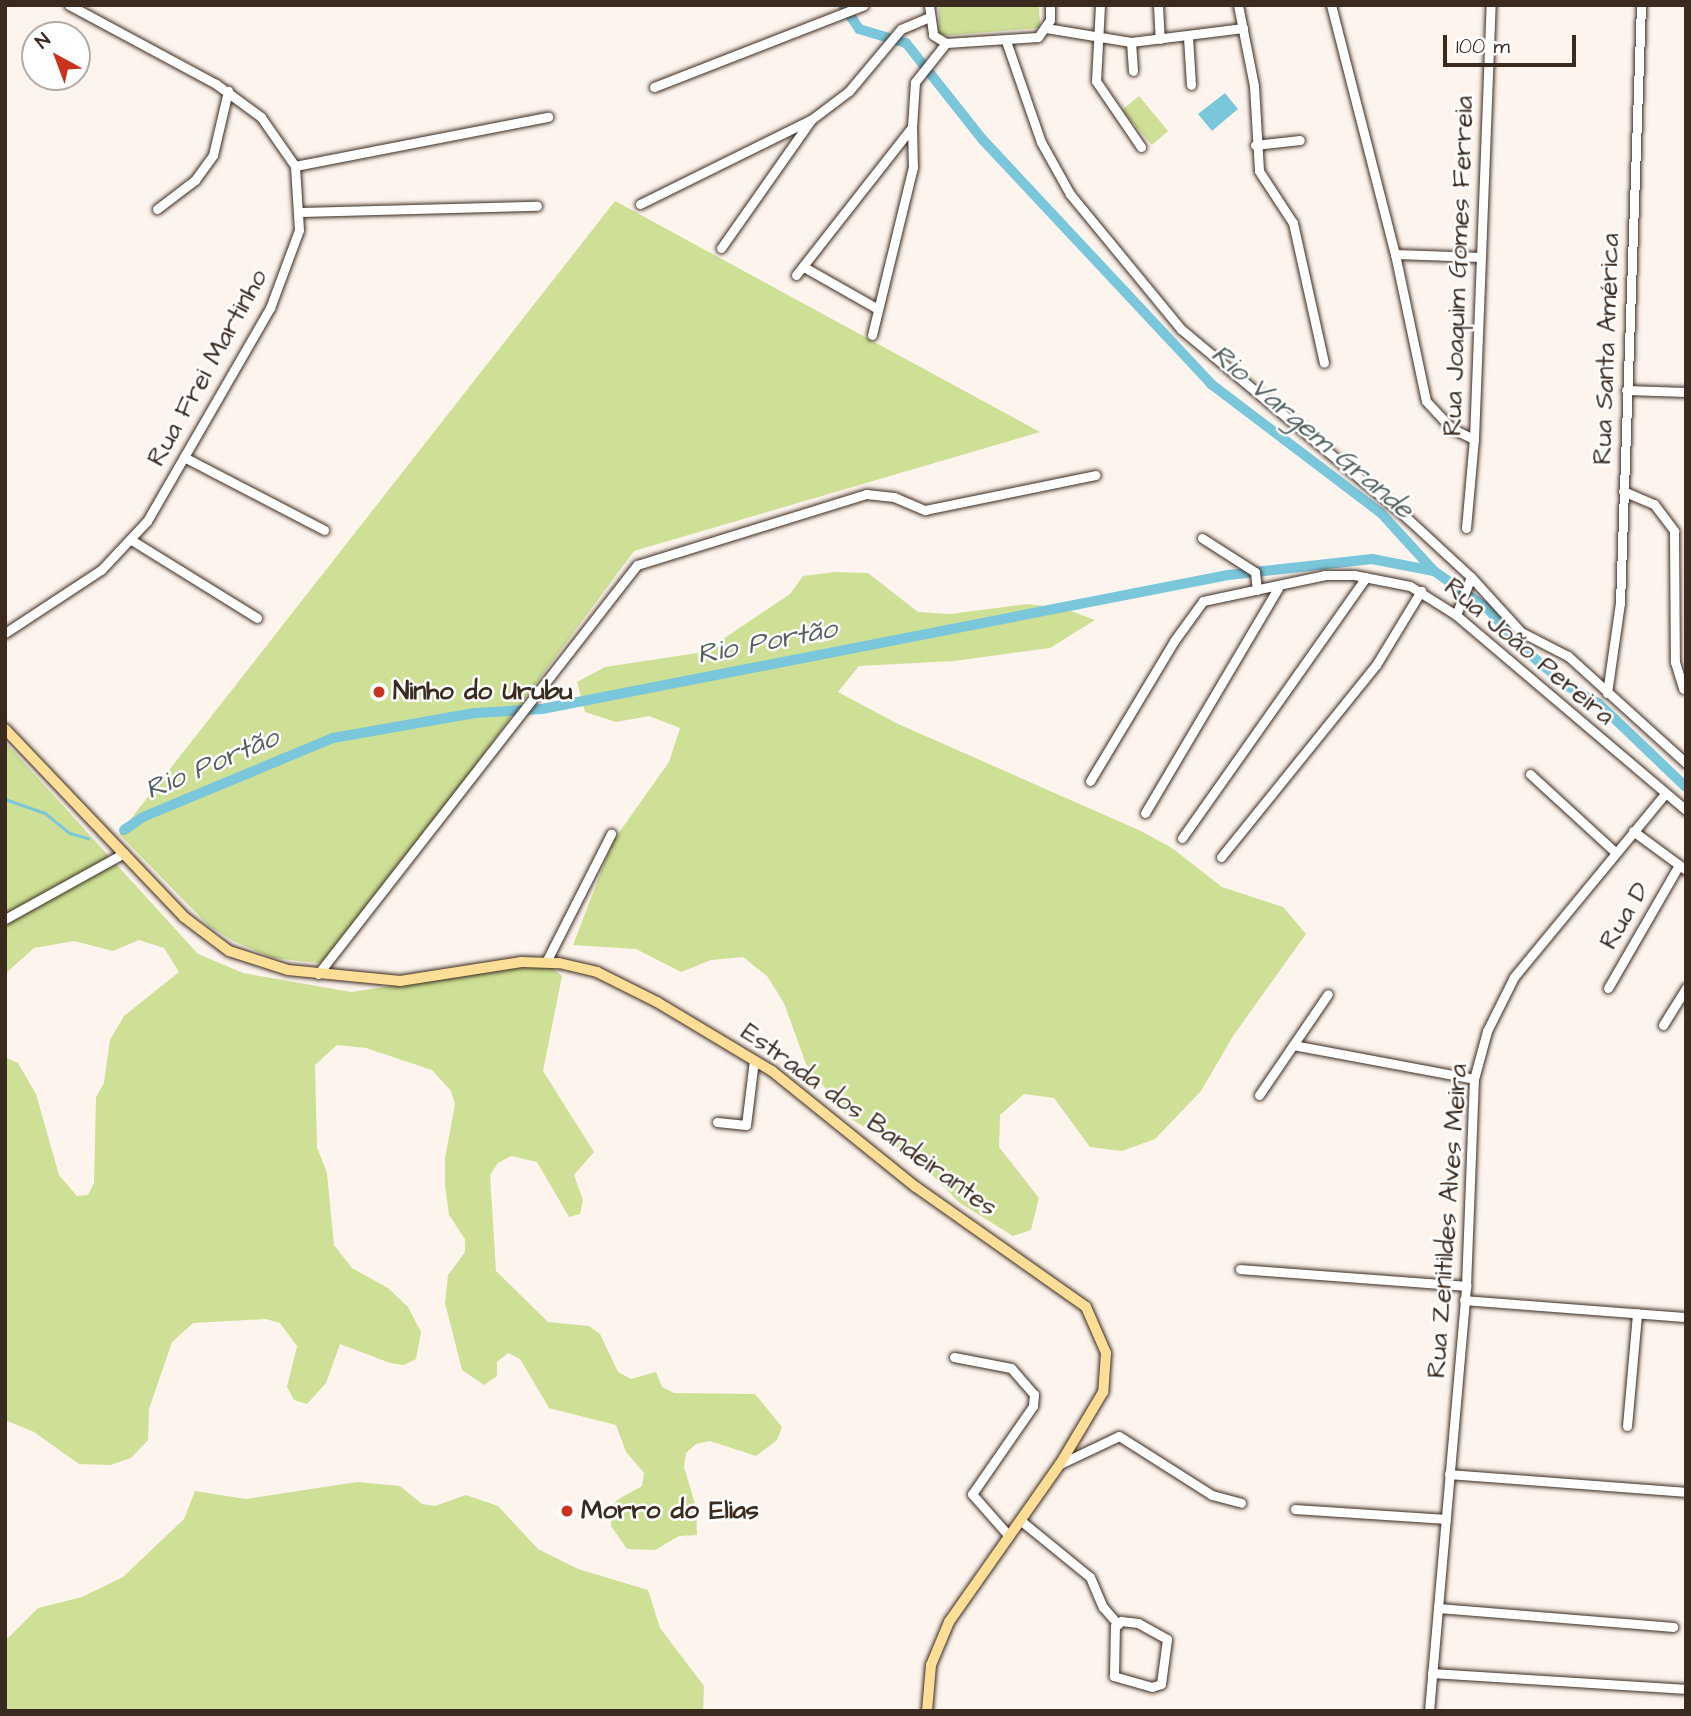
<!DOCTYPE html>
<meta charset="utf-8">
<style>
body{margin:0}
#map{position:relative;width:1691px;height:1716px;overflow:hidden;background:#fdf4ed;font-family:"Architects Daughter",sans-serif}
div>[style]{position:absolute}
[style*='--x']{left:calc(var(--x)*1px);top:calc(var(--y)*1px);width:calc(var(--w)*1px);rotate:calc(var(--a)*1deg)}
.green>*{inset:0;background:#cde095}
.water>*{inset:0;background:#7ac6da}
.stream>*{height:2.5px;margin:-1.25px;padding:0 1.25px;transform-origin:1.25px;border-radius:1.25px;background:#7ac6da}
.canal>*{height:10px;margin:-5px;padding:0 5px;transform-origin:5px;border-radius:5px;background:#7ac6da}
.roads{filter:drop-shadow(0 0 2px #3b2a1e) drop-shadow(0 0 2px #3b2a1e)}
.minor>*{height:9px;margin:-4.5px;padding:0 4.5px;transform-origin:4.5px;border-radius:4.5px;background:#fff}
.major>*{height:10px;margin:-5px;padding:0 5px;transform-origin:5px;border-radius:5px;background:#fcde96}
.dots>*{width:19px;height:19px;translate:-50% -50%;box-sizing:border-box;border:4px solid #fff;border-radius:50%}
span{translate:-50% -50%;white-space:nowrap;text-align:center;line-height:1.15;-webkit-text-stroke:5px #fff;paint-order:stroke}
.street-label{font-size:26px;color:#3b2a1e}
.poi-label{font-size:26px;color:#3b2a1e;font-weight:700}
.left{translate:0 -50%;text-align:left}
.water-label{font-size:28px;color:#516160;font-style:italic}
.frame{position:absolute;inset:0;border:7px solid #3b2a1e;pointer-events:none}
.north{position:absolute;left:21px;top:21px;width:70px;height:70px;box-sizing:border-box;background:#fff;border:2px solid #b1aaa5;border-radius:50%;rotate:319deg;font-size:19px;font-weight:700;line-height:28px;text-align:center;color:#3b2a1e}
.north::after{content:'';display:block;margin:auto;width:24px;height:32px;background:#c8321e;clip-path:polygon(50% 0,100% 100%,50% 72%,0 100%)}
.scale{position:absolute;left:1443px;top:35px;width:133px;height:32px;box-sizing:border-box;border:4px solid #3b2a1e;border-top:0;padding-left:9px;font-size:21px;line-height:24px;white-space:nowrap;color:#3b2a1e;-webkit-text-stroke:5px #fff;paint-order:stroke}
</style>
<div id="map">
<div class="green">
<i style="clip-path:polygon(939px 5px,1039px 5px,1040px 28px,939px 36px)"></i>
<i style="clip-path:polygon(1139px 96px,1168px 131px,1152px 145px,1122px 110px)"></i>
<i style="clip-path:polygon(615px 201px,1040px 432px,634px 551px,328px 964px,273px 958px,233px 941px,208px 925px,119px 834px)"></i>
<i style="clip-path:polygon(835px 572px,868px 573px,918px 612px,950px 614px,1027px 604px,1063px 608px,1095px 620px,1050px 648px,954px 661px,859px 666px,838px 692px,896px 723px,1141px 831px,1172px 848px,1222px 887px,1283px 907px,1306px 934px,1233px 1036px,1201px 1091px,1155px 1139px,1122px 1151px,1090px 1147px,1054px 1098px,1024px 1094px,1000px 1115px,999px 1147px,1039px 1198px,1031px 1230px,1013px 1236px,960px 1203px,915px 1158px,848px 1117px,806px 1064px,784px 1003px,767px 976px,743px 957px,711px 960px,681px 972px,636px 949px,573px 945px,613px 841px,669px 762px,680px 728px,649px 716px,616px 722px,585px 712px,577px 682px,605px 667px,704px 652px,790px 594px,803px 576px)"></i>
<i style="clip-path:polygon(5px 742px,198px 954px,243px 973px,351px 992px,529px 966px,550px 966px,562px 976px,543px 1071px,594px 1152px,574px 1175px,583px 1200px,580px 1214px,569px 1217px,537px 1162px,511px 1156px,498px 1163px,490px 1175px,496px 1271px,548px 1322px,589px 1326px,600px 1334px,618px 1372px,631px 1379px,656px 1372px,662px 1387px,674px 1393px,755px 1394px,782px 1427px,777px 1440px,756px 1456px,710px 1441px,696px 1444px,686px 1453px,684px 1467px,696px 1507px,697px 1535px,679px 1536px,655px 1550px,627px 1549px,611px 1526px,611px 1512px,617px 1500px,642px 1486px,644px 1473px,626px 1452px,616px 1425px,549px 1408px,520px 1359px,508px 1353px,497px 1362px,497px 1376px,484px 1385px,462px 1370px,445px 1303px,448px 1275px,465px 1252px,465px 1239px,449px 1215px,445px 1185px,445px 1158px,455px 1104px,451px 1091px,432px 1070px,366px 1048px,337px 1045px,315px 1065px,317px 1147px,327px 1173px,334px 1245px,352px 1268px,388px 1288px,408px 1307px,421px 1332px,416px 1359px,404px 1365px,390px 1363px,340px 1344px,326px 1383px,307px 1404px,294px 1400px,287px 1387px,297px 1346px,280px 1323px,266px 1319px,193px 1323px,172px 1342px,149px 1409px,148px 1440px,131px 1458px,110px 1465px,79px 1464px,34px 1432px,5px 1420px,5px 1057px,18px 1063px,36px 1094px,59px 1175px,77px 1196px,88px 1195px,94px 1183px,96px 1097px,104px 1083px,110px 1040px,124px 1016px,179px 972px,164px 948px,139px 940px,113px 951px,74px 941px,34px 948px,5px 974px)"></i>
<i style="clip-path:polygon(357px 1482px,400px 1486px,422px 1504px,435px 1506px,466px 1495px,498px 1506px,538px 1549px,578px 1569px,648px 1590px,660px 1628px,704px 1686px,703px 1711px,5px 1711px,5px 1641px,38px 1608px,82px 1597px,123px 1577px,184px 1519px,195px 1491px,246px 1499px)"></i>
</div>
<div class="water">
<i style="clip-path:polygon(1225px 93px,1238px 109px,1212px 131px,1198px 114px)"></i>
</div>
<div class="stream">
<i style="--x:5;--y:799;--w:42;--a:19.3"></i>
<i style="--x:45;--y:813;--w:32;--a:39"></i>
<i style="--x:70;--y:833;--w:19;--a:16"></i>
</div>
<div class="canal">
<i style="--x:843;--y:5;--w:29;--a:56"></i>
<i style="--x:859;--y:29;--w:49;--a:16.6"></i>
<i style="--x:906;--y:43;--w:124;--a:51.6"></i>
<i style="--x:983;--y:140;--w:334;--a:46.9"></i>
<i style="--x:1211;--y:384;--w:213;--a:37.2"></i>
<i style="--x:1381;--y:513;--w:79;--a:47.6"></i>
<i style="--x:1434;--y:571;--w:66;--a:35.1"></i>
<i style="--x:1488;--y:609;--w:50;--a:49"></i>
<i style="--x:1521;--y:647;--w:62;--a:39.8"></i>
<i style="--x:1569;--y:687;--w:33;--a:29"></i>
<i style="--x:1598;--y:703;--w:122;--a:43.7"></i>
<i style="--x:124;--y:830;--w:23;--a:-34"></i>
<i style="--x:143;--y:817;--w:206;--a:-22.6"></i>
<i style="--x:333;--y:738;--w:144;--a:-10"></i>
<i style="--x:475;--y:713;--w:67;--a:-3.4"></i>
<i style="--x:542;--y:709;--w:699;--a:-11.05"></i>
<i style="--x:1228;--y:575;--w:145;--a:-6.3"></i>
<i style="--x:1372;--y:559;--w:63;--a:11"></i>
</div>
<div class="roads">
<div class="minor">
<i style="--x:929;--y:5;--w:30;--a:82"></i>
<i style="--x:933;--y:35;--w:15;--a:32"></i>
<i style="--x:946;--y:43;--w:92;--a:-3.7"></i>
<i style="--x:1038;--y:37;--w:21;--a:-55"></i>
<i style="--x:1050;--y:20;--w:15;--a:-90"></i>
<i style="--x:1100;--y:5;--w:76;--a:93"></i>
<i style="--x:1096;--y:81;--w:80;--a:55.7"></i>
<i style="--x:1158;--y:5;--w:34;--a:87"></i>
<i style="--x:1238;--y:5;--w:83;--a:78.8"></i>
<i style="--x:1254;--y:86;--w:85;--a:86.6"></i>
<i style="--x:1259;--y:171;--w:62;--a:56.8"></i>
<i style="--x:1293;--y:223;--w:143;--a:77.5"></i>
<i style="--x:1331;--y:5;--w:257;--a:75.6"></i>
<i style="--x:1395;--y:254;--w:150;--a:78.1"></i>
<i style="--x:1426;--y:401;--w:37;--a:47"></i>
<i style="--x:1451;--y:428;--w:25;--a:26"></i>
<i style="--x:1046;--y:28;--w:86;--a:9.4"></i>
<i style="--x:1131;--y:42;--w:113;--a:-7.1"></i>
<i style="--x:1188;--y:37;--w:48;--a:86.4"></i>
<i style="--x:1006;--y:41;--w:107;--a:70.9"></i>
<i style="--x:1041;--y:142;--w:60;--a:60.9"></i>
<i style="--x:1070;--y:194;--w:175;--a:50.6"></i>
<i style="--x:1181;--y:329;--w:295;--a:39.9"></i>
<i style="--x:1407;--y:518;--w:87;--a:42.7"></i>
<i style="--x:1471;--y:577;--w:74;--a:47.7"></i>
<i style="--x:1521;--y:632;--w:53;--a:27.1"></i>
<i style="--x:1568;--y:656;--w:159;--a:42.2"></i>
<i style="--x:1131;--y:42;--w:29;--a:86"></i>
<i style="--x:654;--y:87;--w:225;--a:-21.3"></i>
<i style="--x:1255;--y:145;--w:45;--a:-6.3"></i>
<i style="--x:295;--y:166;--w:258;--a:-11"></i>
<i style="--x:640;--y:204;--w:192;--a:-26.3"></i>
<i style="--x:812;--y:119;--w:46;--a:-37.1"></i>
<i style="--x:849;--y:91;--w:81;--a:-50"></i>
<i style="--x:901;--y:29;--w:30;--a:-23"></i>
<i style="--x:157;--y:209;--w:48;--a:-37.3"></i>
<i style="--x:195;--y:180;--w:31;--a:-54"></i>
<i style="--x:213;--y:155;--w:66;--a:-76.8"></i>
<i style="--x:301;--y:212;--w:236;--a:-1.5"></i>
<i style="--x:721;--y:248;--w:156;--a:-54.9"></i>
<i style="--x:1395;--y:254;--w:86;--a:2"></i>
<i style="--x:804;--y:267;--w:85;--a:29.6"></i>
<i style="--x:796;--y:275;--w:188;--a:-51.9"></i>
<i style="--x:912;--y:127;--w:45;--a:-86.2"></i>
<i style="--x:915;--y:82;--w:50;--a:-51.5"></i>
<i style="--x:872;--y:335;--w:173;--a:-76.3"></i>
<i style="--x:913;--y:167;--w:40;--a:-91.4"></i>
<i style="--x:1626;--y:390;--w:60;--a:1.9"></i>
<i style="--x:184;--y:457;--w:158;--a:27.5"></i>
<i style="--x:1623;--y:491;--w:34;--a:23"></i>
<i style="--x:1654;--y:504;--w:34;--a:53"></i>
<i style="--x:1674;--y:531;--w:131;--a:89.6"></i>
<i style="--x:1675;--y:662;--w:28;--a:73"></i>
<i style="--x:1466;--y:528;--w:89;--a:-84.9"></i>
<i style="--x:1474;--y:439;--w:434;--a:-87.8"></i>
<i style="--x:1202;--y:538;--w:63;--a:32.7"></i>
<i style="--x:1255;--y:572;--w:18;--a:84"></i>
<i style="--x:133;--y:541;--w:146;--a:31.8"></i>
<i style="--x:1456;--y:615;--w:41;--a:-68.5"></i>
<i style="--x:5;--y:633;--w:115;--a:-33.3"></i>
<i style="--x:101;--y:570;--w:67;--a:-46.8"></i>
<i style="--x:147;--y:521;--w:246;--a:-60"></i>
<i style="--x:270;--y:308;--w:83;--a:-69.6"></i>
<i style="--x:299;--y:230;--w:64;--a:-93.6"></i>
<i style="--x:295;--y:166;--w:60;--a:-124.8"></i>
<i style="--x:261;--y:117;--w:56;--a:-143.7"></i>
<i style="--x:216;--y:84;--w:167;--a:-151.7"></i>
<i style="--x:1607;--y:693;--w:91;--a:-81.8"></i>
<i style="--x:1620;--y:603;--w:598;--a:-87.99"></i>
<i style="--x:1530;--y:774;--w:115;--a:42.5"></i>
<i style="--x:1090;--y:781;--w:163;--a:-59"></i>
<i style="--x:1174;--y:641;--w:49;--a:-54.1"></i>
<i style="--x:1203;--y:601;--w:125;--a:-12"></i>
<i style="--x:1325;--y:575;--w:29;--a:0"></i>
<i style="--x:1354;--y:575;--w:57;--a:11.1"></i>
<i style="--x:1410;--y:586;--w:54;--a:32.2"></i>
<i style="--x:1456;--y:615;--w:302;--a:40.3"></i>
<i style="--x:1145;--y:813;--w:261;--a:-59.4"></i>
<i style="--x:1633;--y:831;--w:66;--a:36.3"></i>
<i style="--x:1182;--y:838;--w:319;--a:-54.8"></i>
<i style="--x:1221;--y:857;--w:247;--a:-51.1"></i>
<i style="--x:1376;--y:665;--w:87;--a:-58.7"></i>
<i style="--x:5;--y:919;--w:136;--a:-29"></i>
<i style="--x:546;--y:962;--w:144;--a:-63.1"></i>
<i style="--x:318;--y:974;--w:519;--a:-52.05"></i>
<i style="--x:637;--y:565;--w:240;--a:-17.2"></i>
<i style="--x:866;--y:494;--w:28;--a:6"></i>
<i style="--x:894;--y:497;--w:34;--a:23"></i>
<i style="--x:925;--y:510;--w:174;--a:-11.6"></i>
<i style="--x:1608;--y:988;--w:142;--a:-60"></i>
<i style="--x:1663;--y:1025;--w:44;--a:-58.1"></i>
<i style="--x:1293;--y:1045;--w:184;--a:10.6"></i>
<i style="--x:1259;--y:1095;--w:122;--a:-55.7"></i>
<i style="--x:717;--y:1122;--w:29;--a:6"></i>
<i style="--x:746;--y:1125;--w:65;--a:-83"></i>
<i style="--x:1240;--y:1269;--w:227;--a:4.3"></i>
<i style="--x:1464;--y:1300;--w:223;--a:4.4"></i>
<i style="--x:954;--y:1357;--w:58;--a:10.9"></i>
<i style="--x:1011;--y:1368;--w:35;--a:49"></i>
<i style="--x:1034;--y:1394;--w:12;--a:95"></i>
<i style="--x:1033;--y:1406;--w:107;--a:124.7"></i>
<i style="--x:972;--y:1494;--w:56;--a:48.6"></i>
<i style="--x:1627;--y:1426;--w:113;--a:-84.9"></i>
<i style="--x:1060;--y:1464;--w:65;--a:-25.4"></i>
<i style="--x:1119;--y:1436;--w:110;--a:32.4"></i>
<i style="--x:1212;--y:1495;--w:30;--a:15"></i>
<i style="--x:1449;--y:1474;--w:238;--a:4.3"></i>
<i style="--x:1295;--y:1509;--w:151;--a:3.8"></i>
<i style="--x:1020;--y:1520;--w:90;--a:39.2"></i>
<i style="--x:1090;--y:1577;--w:33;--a:67"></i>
<i style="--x:1103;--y:1607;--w:23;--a:49"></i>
<i style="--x:1438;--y:1608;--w:236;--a:4.6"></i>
<i style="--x:1121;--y:1621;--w:17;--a:7"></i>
<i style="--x:1138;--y:1623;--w:33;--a:29"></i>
<i style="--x:1167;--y:1639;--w:45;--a:97.6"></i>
<i style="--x:1161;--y:1684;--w:9;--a:162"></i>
<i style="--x:1152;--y:1687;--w:40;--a:-164"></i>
<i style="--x:1114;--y:1676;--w:50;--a:-88.9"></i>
<i style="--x:1115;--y:1626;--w:8;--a:-40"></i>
<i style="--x:1432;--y:1673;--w:255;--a:3.6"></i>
<i style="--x:1429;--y:1711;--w:427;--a:-85"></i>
<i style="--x:1466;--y:1286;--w:207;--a:-87.8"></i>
<i style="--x:1474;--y:1079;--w:50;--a:-74.8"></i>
<i style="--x:1487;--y:1031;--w:60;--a:-63.4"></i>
<i style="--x:1514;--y:977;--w:237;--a:-50.5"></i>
</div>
<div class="major">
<i style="--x:5;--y:729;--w:260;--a:46.4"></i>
<i style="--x:184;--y:917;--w:56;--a:37.1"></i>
<i style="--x:229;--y:951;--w:62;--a:17.9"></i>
<i style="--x:288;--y:970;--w:113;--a:5.6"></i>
<i style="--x:400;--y:981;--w:123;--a:-8.9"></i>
<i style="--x:522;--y:962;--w:37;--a:2"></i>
<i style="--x:559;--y:963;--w:39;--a:13"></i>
<i style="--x:597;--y:972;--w:67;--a:26.6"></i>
<i style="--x:657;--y:1002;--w:134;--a:31"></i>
<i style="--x:772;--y:1071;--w:185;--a:38.9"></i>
<i style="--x:916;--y:1187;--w:208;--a:35.2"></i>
<i style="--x:1086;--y:1307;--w:50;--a:66.5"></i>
<i style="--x:1106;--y:1353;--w:39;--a:94"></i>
<i style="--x:1103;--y:1392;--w:84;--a:120.8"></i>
<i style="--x:1060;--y:1464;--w:193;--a:125.1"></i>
<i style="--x:949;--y:1622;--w:47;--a:112.7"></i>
<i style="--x:931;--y:1665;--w:46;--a:95"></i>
</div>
</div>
<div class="dots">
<i style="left:379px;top:692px;background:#c8321e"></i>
<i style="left:567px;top:1511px;background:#c8321e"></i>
</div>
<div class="street-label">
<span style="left:1459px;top:266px;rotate:-88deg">Rua Joaquim Gomes Ferreia</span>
<span style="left:1607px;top:349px;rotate:-88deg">Rua Santa América</span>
<span style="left:208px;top:368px;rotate:-61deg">Rua Frei Martinho</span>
<span style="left:1529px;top:652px;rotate:40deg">Rua João Pereira</span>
<span style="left:1625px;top:916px;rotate:-60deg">Rua D</span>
<span style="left:869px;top:1120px;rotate:36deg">Estrada dos Bandeirantes</span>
<span style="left:1448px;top:1221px;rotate:-86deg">Rua Zenitildes Alves Meira</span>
</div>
<div class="poi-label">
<span class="left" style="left:393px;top:692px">Ninho do Urubu</span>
<span class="left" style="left:581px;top:1511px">Morro do Elias</span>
</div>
<div class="water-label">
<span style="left:1312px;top:432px;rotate:40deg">Rio Vargem Grande</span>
<span style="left:767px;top:642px;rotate:-11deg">Rio Portão</span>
<span style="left:212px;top:764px;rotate:-23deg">Rio Portão</span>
</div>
<div class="frame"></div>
<div class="north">N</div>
<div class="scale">100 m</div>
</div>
